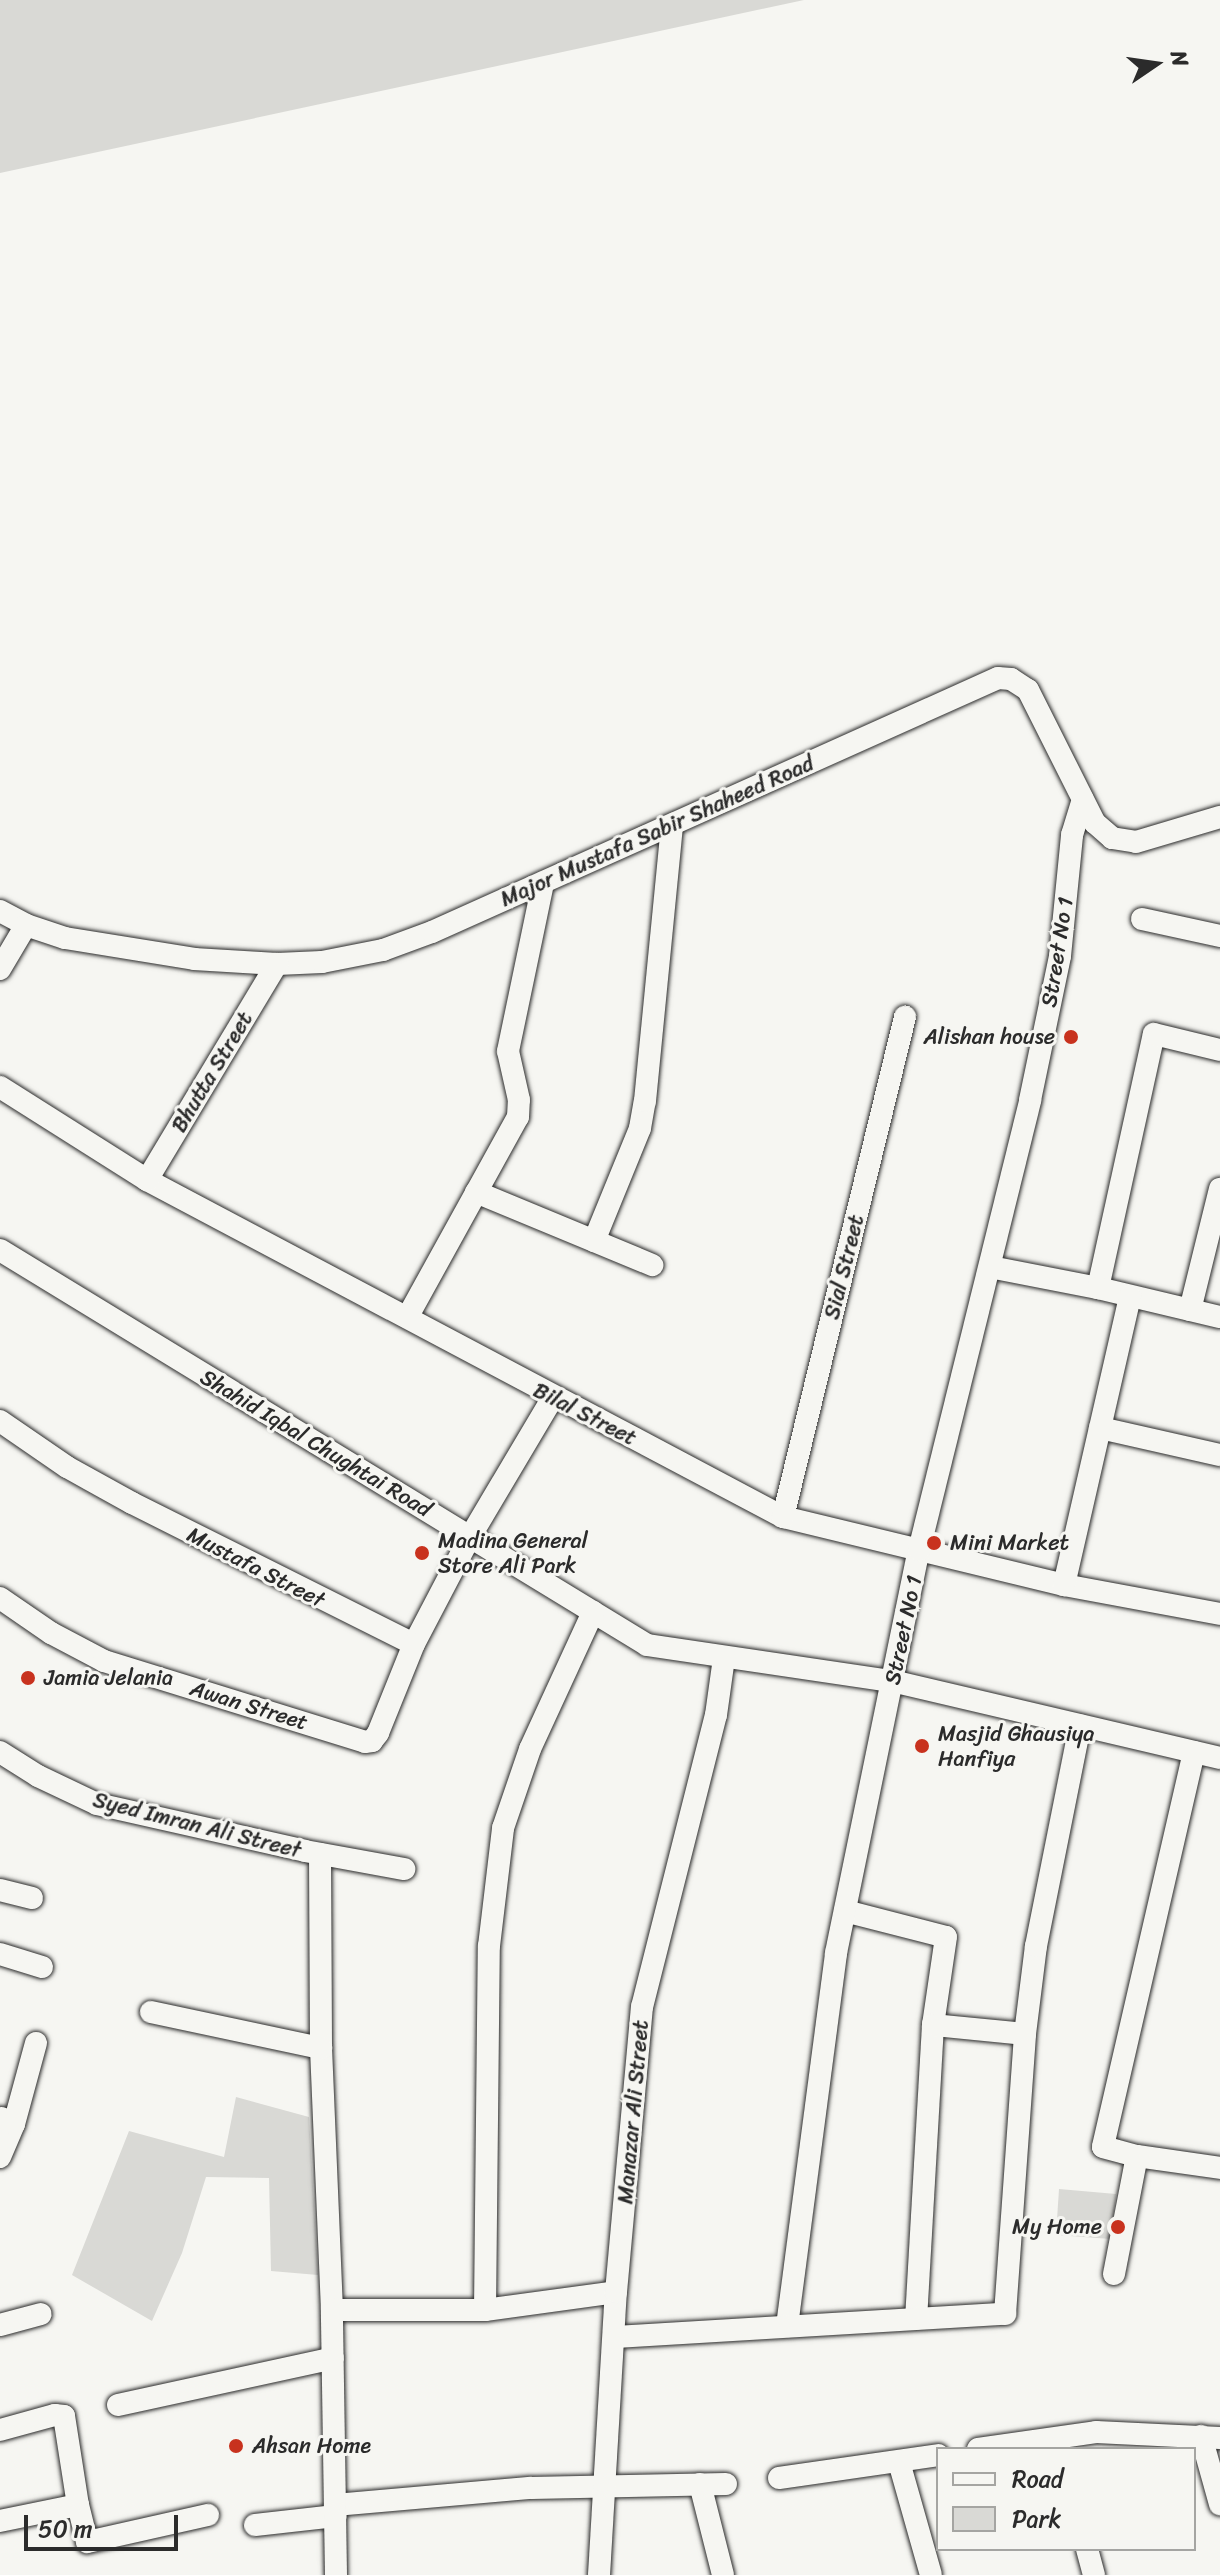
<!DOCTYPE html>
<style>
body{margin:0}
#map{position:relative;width:1220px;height:2575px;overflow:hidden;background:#f6f6f2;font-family:Sriracha,sans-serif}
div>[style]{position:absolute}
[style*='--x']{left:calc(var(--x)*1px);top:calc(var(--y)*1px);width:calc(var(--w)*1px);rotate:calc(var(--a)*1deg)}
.green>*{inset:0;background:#d9d9d5}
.roads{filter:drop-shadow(0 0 2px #2b2b2b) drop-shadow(0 0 2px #2b2b2b)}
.minor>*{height:22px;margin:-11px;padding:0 11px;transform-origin:11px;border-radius:11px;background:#f6f6f2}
.dots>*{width:22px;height:22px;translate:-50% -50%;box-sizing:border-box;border:4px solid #f6f6f2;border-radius:50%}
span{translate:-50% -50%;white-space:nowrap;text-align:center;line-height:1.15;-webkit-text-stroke:6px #f6f6f2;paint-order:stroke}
.street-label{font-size:22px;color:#2b2b2b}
.poi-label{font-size:22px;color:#2b2b2b}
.right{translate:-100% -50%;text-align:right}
.left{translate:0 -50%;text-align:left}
.legend{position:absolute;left:936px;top:2447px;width:260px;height:104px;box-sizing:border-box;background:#f6f6f2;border:2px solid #a5a5a2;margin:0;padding:10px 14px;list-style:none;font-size:24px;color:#2b2b2b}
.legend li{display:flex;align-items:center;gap:16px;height:40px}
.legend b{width:40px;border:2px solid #a5a5a2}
.north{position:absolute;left:1116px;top:24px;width:80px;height:80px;-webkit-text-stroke:6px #f6f6f2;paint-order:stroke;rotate:77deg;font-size:22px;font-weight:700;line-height:32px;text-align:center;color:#2b2b2b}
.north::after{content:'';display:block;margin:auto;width:28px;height:36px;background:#2b2b2b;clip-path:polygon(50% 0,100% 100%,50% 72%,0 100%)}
.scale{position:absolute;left:24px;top:2515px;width:154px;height:36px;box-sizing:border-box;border:4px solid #2b2b2b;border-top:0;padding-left:10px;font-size:24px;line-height:28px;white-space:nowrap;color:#2b2b2b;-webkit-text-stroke:6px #f6f6f2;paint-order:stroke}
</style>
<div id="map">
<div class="green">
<i style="clip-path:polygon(0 0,804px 0,0 173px)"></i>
<i style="clip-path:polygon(236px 2097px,309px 2117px,318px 2275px,271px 2271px,269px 2178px,206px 2177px,182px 2253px,152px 2321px,72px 2275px,129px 2131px,224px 2157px)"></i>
<i style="clip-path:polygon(1059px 2189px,1116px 2194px,1111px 2239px,1056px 2235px)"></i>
</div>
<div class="roads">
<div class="minor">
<i style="--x:0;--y:911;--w:30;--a:28"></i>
<i style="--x:26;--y:925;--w:41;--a:18.4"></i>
<i style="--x:65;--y:938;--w:131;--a:9.2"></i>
<i style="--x:194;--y:959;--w:83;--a:3.4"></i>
<i style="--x:277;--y:964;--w:45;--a:-2.5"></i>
<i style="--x:322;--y:962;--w:62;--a:-11.1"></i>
<i style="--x:383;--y:950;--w:52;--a:-20.2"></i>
<i style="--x:432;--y:932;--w:620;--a:-24.17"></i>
<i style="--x:998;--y:678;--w:13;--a:4"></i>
<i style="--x:1011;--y:679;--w:20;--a:33"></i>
<i style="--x:1028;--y:690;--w:149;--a:63.3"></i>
<i style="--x:1095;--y:823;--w:23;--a:41"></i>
<i style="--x:1112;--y:838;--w:24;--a:9"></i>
<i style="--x:1136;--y:842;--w:88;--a:-16.6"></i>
<i style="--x:1142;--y:919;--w:80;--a:12.3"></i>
<i style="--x:0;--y:969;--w:51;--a:-59.4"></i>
<i style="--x:0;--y:1087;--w:174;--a:32.3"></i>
<i style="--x:147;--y:1180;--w:720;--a:27.92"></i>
<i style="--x:783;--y:1517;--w:289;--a:13.6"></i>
<i style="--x:1064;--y:1585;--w:159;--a:10.5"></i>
<i style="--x:147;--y:1180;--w:252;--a:-59"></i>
<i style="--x:476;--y:1192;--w:191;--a:22.5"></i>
<i style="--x:594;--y:1241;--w:122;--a:-67.8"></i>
<i style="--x:640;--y:1128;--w:27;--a:-80"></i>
<i style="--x:645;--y:1101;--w:277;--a:-84.4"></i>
<i style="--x:0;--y:1250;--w:758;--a:31.4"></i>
<i style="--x:647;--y:1645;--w:248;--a:8.4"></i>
<i style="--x:892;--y:1681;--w:337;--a:13.2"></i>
<i style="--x:990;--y:1267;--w:110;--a:11"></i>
<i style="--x:1098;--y:1288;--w:260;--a:-77.6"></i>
<i style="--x:1154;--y:1034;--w:68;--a:13.6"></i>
<i style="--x:1098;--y:1288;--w:125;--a:13.4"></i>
<i style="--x:1190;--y:1310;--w:125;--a:-76.1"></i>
<i style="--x:408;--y:1316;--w:227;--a:-61.1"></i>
<i style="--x:518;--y:1117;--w:17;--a:-87"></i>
<i style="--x:519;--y:1100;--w:50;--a:-102.7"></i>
<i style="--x:508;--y:1051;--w:172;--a:-78.2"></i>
<i style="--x:0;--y:1421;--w:81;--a:34.5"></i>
<i style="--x:67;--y:1467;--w:74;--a:29"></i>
<i style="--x:132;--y:1503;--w:315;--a:26.6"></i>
<i style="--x:414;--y:1644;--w:121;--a:-62.4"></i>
<i style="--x:470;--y:1537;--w:163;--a:-59.3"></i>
<i style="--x:1100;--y:1428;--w:123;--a:12.7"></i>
<i style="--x:783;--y:1517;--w:515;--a:-76.29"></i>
<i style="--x:1064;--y:1585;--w:296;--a:-77.1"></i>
<i style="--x:0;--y:1598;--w:62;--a:34.5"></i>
<i style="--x:51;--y:1633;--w:60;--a:27.8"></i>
<i style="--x:104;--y:1661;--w:273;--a:17.2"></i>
<i style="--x:365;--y:1742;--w:7;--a:-8"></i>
<i style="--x:372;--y:1741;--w:10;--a:-53"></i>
<i style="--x:378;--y:1733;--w:96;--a:-68"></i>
<i style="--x:0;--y:1752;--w:45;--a:32.3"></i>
<i style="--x:38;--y:1776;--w:65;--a:25.4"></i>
<i style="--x:97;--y:1804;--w:213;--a:12.7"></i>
<i style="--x:305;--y:1851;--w:101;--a:10.3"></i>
<i style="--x:1194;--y:1752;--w:405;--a:103"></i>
<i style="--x:1103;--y:2147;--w:35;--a:15"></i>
<i style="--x:1137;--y:2156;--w:84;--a:8.2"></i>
<i style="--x:320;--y:1854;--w:194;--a:89.7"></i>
<i style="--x:321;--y:2048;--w:262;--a:87.6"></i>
<i style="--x:0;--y:1890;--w:33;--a:14"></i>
<i style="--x:845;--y:1911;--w:104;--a:14.4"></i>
<i style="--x:946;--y:1937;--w:89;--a:98.4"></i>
<i style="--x:933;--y:2025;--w:294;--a:93.3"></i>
<i style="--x:0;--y:1954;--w:44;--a:17.2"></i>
<i style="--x:151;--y:2012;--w:174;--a:12"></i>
<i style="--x:933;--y:2025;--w:92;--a:5.6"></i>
<i style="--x:14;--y:2124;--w:84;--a:-74.8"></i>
<i style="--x:0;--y:2157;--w:36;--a:-67"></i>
<i style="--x:14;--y:2124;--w:14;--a:-155"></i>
<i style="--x:1114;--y:2274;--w:120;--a:-79"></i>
<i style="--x:485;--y:2310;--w:364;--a:-89.4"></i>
<i style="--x:489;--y:1946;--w:119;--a:-83.2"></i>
<i style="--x:503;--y:1828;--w:83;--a:-71.1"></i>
<i style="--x:530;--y:1749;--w:151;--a:-65.3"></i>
<i style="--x:0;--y:2325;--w:42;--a:-15"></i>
<i style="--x:787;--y:2326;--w:376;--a:-82.5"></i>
<i style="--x:836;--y:1953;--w:411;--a:-78.4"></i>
<i style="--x:919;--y:1550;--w:463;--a:-76.1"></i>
<i style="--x:1030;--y:1100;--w:147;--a:-78.2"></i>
<i style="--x:1060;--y:956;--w:122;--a:-84.3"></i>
<i style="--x:1072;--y:835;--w:37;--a:-73"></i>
<i style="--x:614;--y:2337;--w:392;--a:-3.4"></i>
<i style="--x:1005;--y:2314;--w:281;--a:-85.9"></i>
<i style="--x:1025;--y:2034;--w:89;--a:-82.9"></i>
<i style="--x:1036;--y:1946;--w:225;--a:-78.7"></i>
<i style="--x:118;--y:2405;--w:220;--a:-12.3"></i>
<i style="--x:0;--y:2430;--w:57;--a:-15.3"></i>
<i style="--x:55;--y:2415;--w:9;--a:6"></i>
<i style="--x:64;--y:2416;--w:90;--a:81.1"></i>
<i style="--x:78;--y:2505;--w:80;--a:168.4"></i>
<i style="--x:1201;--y:2436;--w:71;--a:74.4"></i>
<i style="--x:978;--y:2449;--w:119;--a:-8.2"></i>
<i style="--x:1096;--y:2432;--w:124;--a:2.8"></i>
<i style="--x:899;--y:2462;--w:117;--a:74.2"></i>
<i style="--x:779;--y:2478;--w:161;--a:-8.2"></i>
<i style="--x:700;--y:2484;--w:94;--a:75.8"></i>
<i style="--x:78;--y:2505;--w:38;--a:76"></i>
<i style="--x:87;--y:2542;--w:124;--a:-12.6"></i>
<i style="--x:335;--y:2505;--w:197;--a:-5"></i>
<i style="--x:531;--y:2488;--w:195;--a:-1.2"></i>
<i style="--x:255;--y:2525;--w:81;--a:-6.4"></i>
<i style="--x:1087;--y:2549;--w:27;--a:75"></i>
<i style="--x:336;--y:2575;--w:265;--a:-90.9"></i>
<i style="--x:332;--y:2310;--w:153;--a:0"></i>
<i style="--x:485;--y:2310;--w:132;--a:-7.8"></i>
<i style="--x:599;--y:2575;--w:284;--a:-86.6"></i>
<i style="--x:616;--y:2292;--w:286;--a:-84.8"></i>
<i style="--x:642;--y:2007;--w:301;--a:-75.8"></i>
<i style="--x:716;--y:1715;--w:58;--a:-82"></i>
</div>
</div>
<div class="dots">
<i style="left:1071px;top:1037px;background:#c8321e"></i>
<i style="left:934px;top:1543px;background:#c8321e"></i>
<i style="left:422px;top:1553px;background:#c8321e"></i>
<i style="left:28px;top:1678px;background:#c8321e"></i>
<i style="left:922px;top:1746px;background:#c8321e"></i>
<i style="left:1118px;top:2227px;background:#c8321e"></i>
<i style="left:236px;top:2446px;background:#c8321e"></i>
</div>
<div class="street-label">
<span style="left:657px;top:831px;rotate:-24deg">Major Mustafa Sabir Shaheed Road</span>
<span style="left:1057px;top:952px;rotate:-81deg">Street No 1</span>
<span style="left:212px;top:1072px;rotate:-59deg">Bhutta Street</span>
<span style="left:844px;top:1267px;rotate:-76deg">Sial Street</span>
<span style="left:585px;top:1414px;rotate:27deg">Bilal Street</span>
<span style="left:316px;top:1443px;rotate:31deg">Shahid Iqbal Chughtai Road</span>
<span style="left:256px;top:1567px;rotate:27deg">Mustafa Street</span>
<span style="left:903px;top:1630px;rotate:-78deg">Street No 1</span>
<span style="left:249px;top:1705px;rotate:17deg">Awan Street</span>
<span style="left:197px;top:1825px;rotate:14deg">Syed Imran Ali Street</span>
<span style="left:633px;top:2112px;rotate:-85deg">Manazar Ali Street</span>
</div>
<div class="poi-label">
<span class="right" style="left:1055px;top:1037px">Alishan house</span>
<span class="left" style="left:438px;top:1553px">Madina General<br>Store Ali Park</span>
<span class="left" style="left:950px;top:1543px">Mini Market</span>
<span class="left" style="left:44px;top:1678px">Jamia Jelania</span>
<span class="left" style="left:938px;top:1746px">Masjid Ghausiya<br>Hanfiya</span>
<span class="right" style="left:1102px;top:2227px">My Home</span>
<span class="left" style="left:252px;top:2446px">Ahsan Home</span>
</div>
<ul class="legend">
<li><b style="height:10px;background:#f6f6f2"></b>Road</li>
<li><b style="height:22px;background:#d9d9d5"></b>Park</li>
</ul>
<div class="north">N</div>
<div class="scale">50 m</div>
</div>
